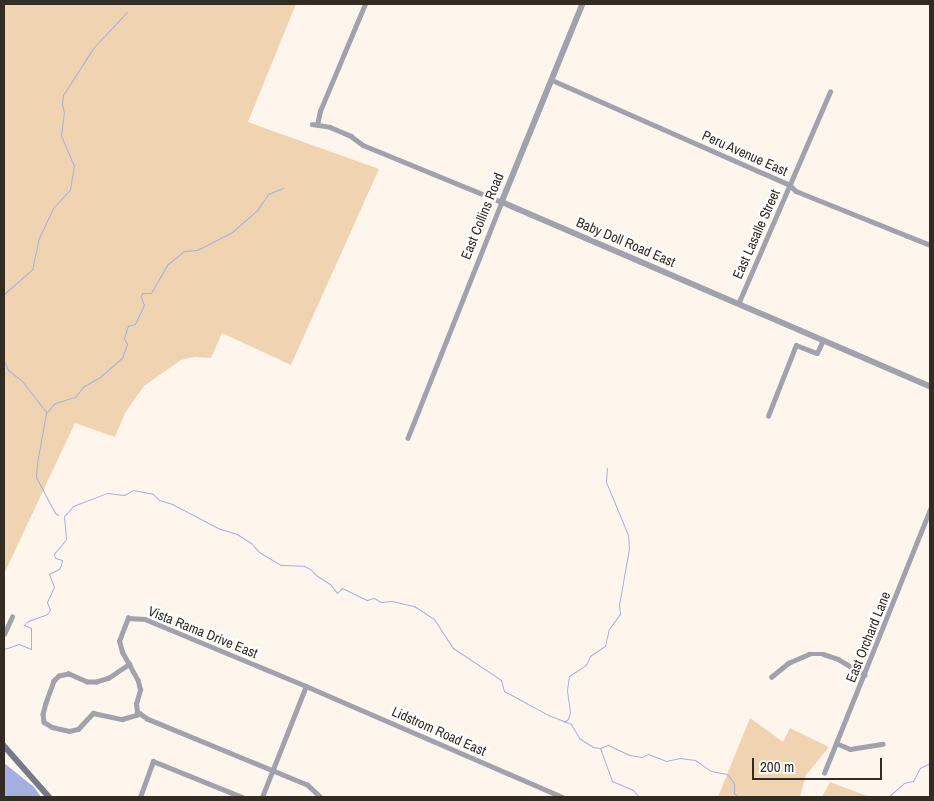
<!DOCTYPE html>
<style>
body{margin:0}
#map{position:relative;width:934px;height:801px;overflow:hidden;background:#fef6ed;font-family:"Archivo Narrow",sans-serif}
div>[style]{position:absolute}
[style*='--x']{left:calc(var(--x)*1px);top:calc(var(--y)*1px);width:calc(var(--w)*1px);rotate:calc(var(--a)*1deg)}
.green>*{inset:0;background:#f0d4b1}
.water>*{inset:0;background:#a5b0e2}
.stream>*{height:1px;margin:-0.5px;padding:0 0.5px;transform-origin:0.5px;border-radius:0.5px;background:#a5b0e2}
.minor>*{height:4.5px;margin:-2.25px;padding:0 2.25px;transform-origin:2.25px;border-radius:2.25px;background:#a0a2ae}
.tertiary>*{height:5.5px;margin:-2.75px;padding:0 2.75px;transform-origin:2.75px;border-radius:2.75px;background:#a0a2ae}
.secondary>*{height:6px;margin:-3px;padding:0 3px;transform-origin:3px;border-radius:3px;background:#767a8a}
span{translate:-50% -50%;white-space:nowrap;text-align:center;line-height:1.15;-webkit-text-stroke:4.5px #fff;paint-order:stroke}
.street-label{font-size:14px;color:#332c23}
.frame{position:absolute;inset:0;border:5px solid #332c23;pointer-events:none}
.scale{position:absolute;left:752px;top:758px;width:130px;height:22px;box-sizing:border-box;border:2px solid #332c23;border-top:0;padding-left:6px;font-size:15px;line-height:18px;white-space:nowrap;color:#332c23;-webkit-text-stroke:4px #fff;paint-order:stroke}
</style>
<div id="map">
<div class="green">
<i style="clip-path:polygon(4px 4px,296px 4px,248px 122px,379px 169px,291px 365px,222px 333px,211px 358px,195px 357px,181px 360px,144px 386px,125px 413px,115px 437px,75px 423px,4px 574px)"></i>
<i style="clip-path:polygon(750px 718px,783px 742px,790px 728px,829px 747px,806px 775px,800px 797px,718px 797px)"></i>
<i style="clip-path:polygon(830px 782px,870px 797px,822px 797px)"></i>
</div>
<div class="water">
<i style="clip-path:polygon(4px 763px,34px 787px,41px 797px,4px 797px)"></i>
</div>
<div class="stream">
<i style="--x:4;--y:294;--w:37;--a:-41"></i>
<i style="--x:32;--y:270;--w:33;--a:-78"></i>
<i style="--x:39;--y:238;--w:33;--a:-65"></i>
<i style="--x:53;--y:208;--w:25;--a:-47"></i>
<i style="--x:70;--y:190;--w:24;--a:-81"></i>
<i style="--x:74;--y:166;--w:33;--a:-113"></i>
<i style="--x:61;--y:136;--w:23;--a:-83"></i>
<i style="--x:64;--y:113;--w:9;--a:-103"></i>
<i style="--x:62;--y:104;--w:9;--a:-84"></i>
<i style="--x:63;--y:95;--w:57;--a:-57.1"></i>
<i style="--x:94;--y:47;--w:48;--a:-46.7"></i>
<i style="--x:4;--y:361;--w:10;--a:66"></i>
<i style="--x:8;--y:370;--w:18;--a:38"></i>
<i style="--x:22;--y:381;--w:39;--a:52"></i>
<i style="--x:58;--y:515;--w:4;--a:-146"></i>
<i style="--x:55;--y:513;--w:41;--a:-117.8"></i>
<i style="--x:36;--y:477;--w:14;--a:-86"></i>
<i style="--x:37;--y:463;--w:51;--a:-79.8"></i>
<i style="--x:46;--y:413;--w:13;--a:-48"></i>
<i style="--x:55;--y:403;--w:21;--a:-17"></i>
<i style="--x:75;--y:397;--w:14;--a:-51"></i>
<i style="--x:84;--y:386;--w:18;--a:-29"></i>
<i style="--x:100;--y:377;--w:29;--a:-41"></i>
<i style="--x:122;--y:358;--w:15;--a:-70"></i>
<i style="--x:127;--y:344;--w:7;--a:-117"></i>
<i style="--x:124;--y:338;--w:13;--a:-72"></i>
<i style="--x:128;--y:326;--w:7;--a:-16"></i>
<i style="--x:135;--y:324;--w:21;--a:-65"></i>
<i style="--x:144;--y:305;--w:9;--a:-111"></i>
<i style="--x:141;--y:297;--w:4;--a:-76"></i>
<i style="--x:142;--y:293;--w:9;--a:0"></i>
<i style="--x:151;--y:293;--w:34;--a:-60"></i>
<i style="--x:168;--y:264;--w:21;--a:-39"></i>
<i style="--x:184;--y:251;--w:13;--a:-4"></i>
<i style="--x:197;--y:250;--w:39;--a:-27"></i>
<i style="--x:232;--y:232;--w:35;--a:-41"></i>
<i style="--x:258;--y:209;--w:18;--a:-56"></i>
<i style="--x:268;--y:194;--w:16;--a:-22"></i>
<i style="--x:4;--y:649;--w:16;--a:-18"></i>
<i style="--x:19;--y:644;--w:13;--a:23"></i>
<i style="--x:31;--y:649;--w:21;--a:-90"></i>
<i style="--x:31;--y:628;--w:8;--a:-157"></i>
<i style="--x:24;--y:625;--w:6;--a:-45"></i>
<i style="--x:28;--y:621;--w:20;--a:-20"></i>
<i style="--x:47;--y:614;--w:5;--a:-53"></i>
<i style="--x:50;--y:610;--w:9;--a:-111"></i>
<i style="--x:47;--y:602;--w:17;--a:-65"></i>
<i style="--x:54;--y:587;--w:14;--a:-111"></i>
<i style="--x:49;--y:574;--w:11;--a:-27"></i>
<i style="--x:59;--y:569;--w:4;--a:-63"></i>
<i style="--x:61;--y:565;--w:5;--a:-79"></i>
<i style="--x:62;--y:560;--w:7;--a:-164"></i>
<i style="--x:55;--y:558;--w:4;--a:-104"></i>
<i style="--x:54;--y:554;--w:19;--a:-51"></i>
<i style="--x:66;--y:539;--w:23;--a:-95"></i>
<i style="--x:64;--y:516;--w:4;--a:-45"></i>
<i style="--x:67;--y:513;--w:9;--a:-49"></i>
<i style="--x:73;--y:506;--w:36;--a:-21"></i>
<i style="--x:107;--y:493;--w:17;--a:7"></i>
<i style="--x:124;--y:495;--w:10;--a:-29"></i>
<i style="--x:133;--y:490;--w:20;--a:11"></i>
<i style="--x:153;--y:494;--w:8;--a:45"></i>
<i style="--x:159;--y:500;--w:14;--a:17"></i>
<i style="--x:172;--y:504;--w:54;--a:27.5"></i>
<i style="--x:220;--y:529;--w:18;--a:16"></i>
<i style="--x:237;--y:534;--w:17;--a:33"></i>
<i style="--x:251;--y:543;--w:12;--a:48"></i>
<i style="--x:259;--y:552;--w:26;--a:31"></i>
<i style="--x:281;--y:565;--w:23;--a:2"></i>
<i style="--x:304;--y:566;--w:7;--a:27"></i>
<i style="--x:310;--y:569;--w:8;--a:45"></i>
<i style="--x:316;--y:575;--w:17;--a:33"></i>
<i style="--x:330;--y:584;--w:11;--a:52"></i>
<i style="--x:337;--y:593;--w:7;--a:-45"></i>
<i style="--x:342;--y:588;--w:28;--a:26"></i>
<i style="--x:367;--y:600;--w:7;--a:-16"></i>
<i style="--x:374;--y:598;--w:8;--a:30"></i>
<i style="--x:381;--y:602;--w:11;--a:-5"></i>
<i style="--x:392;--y:601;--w:23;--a:13"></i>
<i style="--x:414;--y:606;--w:24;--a:33"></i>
<i style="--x:434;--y:619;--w:35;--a:57"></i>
<i style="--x:453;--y:648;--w:58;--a:33.7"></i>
<i style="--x:501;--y:680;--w:11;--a:75"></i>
<i style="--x:504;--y:691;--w:50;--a:28.6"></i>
<i style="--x:548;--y:715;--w:25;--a:21"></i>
<i style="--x:571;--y:724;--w:16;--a:60"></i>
<i style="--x:579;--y:738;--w:17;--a:33"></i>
<i style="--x:593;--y:747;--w:7;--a:8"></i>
<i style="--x:600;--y:748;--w:9;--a:-21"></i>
<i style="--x:608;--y:745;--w:23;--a:25"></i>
<i style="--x:629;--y:755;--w:13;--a:9"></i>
<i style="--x:642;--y:757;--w:7;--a:-27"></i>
<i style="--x:648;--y:754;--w:19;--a:21"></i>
<i style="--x:666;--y:761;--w:14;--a:-12"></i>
<i style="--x:680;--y:758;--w:15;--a:8"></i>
<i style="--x:695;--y:760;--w:19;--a:35"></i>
<i style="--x:711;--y:771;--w:16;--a:11"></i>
<i style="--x:727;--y:774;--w:11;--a:52"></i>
<i style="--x:734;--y:783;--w:10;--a:90"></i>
<i style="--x:734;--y:793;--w:6;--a:45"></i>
<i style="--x:564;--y:722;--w:5;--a:-37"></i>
<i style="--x:568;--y:719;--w:7;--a:-74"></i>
<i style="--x:570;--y:712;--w:22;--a:-98"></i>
<i style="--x:567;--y:690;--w:14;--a:-82"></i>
<i style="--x:569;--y:676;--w:20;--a:-33"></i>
<i style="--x:586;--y:665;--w:10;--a:-66"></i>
<i style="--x:590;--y:656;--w:18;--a:-34"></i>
<i style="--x:605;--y:646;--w:17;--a:-77"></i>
<i style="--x:609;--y:629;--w:19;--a:-54"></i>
<i style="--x:620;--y:614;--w:9;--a:-96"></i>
<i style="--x:619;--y:605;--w:58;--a:-80"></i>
<i style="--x:629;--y:548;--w:13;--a:-94"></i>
<i style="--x:628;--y:535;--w:57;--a:-112.5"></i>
<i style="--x:606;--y:482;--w:14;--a:-86"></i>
<i style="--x:600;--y:748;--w:35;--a:70"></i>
<i style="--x:612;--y:781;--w:23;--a:23"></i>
<i style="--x:633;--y:790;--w:9;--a:49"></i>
<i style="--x:888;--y:797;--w:21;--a:-41"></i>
<i style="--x:904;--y:783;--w:9;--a:-13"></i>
<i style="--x:913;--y:781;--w:15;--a:-62"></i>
<i style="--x:920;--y:768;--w:11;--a:-27"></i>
</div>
<div class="minor">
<i style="--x:552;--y:80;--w:260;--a:23.8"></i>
<i style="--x:790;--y:185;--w:8;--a:45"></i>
<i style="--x:796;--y:191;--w:144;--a:21.9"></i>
<i style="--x:312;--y:124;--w:18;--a:9"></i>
<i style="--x:330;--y:127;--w:23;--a:23"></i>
<i style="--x:351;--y:136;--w:15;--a:37"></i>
<i style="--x:363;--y:145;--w:150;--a:22.3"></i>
<i style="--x:502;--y:202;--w:254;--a:111.7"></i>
<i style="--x:317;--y:125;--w:14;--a:-78"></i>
<i style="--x:320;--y:111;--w:116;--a:-67.2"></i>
<i style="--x:739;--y:302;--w:229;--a:-66.6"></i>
<i style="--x:768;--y:416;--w:76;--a:-68.5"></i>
<i style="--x:796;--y:345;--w:22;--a:21"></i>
<i style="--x:817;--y:353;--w:14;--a:-65"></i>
<i style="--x:4;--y:634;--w:19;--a:-65"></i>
<i style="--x:130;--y:664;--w:25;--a:146"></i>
<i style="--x:109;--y:678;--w:13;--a:162"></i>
<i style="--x:97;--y:682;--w:10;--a:180"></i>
<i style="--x:87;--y:682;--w:20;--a:-156"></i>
<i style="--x:69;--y:674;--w:10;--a:169"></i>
<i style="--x:59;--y:676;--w:7;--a:135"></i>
<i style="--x:54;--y:681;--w:23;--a:110"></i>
<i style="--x:46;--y:703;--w:11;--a:105"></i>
<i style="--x:43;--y:714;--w:8;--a:83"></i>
<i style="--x:44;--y:722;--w:9;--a:32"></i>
<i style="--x:52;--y:727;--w:17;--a:13"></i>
<i style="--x:69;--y:731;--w:9;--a:-13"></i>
<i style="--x:78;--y:729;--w:22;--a:-47"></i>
<i style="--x:93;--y:713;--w:30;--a:12"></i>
<i style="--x:122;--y:719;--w:19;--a:-16"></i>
<i style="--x:771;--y:677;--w:22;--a:-39"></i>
<i style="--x:788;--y:663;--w:23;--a:-23"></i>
<i style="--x:809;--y:654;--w:14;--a:0"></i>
<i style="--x:823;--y:654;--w:16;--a:18"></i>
<i style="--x:838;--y:659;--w:31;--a:31"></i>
<i style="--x:836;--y:743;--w:15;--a:23"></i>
<i style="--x:850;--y:749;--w:33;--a:-9"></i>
<i style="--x:824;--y:773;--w:284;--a:-68.1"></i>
<i style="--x:140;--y:797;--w:38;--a:-70"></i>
<i style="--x:153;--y:761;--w:96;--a:22"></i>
<i style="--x:262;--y:797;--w:119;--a:-68.4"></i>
<i style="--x:320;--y:797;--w:18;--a:-137"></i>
<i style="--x:307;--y:785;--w:173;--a:-157.6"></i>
<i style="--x:147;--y:719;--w:12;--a:-145"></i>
<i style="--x:137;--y:712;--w:8;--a:-97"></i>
<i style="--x:136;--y:704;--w:15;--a:-74"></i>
<i style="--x:140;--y:690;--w:9;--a:-103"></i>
<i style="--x:138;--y:681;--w:33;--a:-119"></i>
<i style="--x:122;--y:652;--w:11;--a:-105"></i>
<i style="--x:119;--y:641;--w:25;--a:-69"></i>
<i style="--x:128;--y:618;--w:17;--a:3"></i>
<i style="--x:145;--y:619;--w:174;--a:22.6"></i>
<i style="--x:306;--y:686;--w:279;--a:23.4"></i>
</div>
<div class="tertiary">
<i style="--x:583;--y:4;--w:214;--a:112.2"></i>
<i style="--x:502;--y:202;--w:466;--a:23.3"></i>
</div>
<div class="secondary">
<i style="--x:4;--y:746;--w:68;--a:48.6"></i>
</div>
<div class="street-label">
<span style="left:745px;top:153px;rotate:24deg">Peru Avenue East</span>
<span style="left:482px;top:216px;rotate:-68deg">East Collins Road</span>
<span style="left:756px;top:234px;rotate:-66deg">East Lasalle Street</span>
<span style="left:626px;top:242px;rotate:23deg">Baby Doll Road East</span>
<span style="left:203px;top:632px;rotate:22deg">Vista Rama Drive East</span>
<span style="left:868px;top:637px;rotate:-68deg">East Orchard Lane</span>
<span style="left:439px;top:731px;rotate:24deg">Lidstrom Road East</span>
</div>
<div class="frame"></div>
<div class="scale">200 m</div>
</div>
